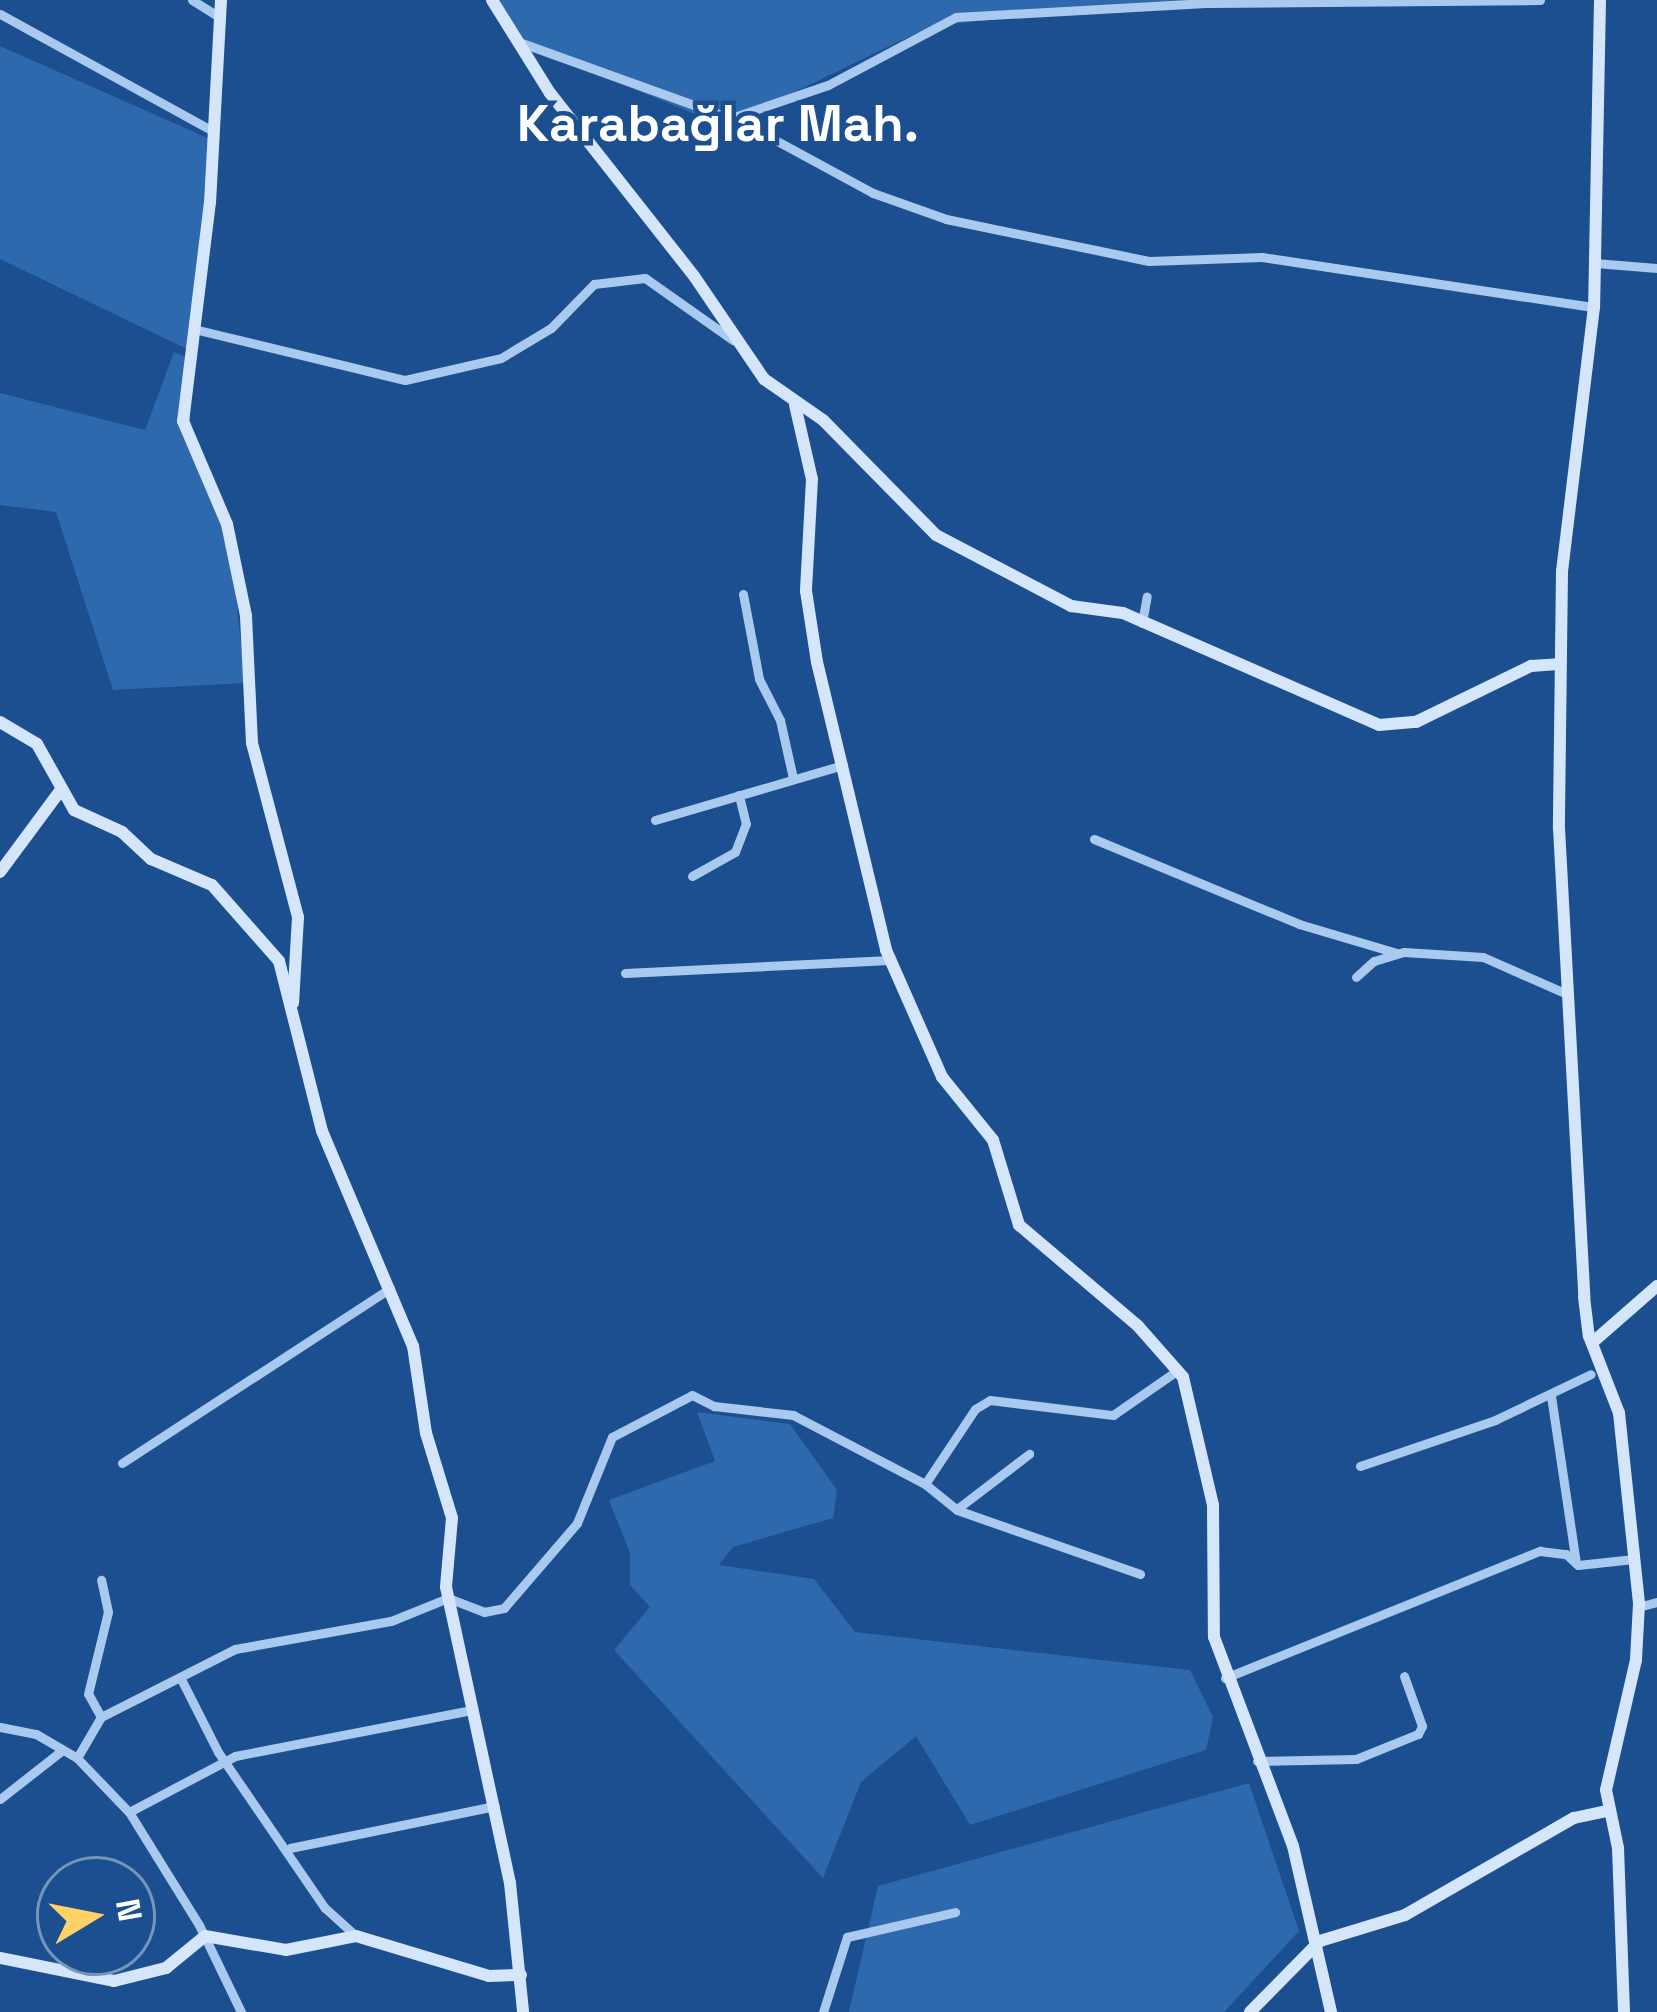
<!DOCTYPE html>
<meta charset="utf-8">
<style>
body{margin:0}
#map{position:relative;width:1657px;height:2012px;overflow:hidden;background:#1b4f8f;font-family:"Space Grotesk",sans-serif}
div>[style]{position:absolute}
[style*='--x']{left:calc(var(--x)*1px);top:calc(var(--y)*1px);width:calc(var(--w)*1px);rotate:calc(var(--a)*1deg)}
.green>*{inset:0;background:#2e69ad}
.street>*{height:9px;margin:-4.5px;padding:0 4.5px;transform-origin:4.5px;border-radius:4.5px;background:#a9c9ee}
.secondary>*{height:12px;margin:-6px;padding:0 6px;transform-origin:6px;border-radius:6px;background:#d6e6fa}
span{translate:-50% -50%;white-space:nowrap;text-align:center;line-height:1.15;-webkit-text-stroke:9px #1b4f8f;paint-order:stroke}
.district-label{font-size:51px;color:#fff;font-weight:700}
.north{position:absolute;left:36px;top:1856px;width:120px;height:120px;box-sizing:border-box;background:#1b4f8f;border:3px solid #7695bc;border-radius:50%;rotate:80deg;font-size:33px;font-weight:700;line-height:48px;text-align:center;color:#fff}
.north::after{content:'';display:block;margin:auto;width:42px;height:54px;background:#ffd166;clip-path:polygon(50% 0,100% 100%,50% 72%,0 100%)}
</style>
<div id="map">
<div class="green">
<i style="clip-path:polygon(492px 0,1529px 0,1116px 7px,931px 26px,724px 126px,519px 42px)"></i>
<i style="clip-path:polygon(0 46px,210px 139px,191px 351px,0 259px)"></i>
<i style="clip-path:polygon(174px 352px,189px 358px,191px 450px,231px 547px,245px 683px,113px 690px,56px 512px,0 505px,0 393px,145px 430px)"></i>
<i style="clip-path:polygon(697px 1412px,790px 1424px,837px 1490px,833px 1518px,733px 1547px,719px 1565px,814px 1579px,855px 1632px,1190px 1670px,1213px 1717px,1206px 1750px,970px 1825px,916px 1736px,861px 1782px,823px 1878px,614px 1650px,650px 1607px,630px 1585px,630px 1553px,609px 1500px,715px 1461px)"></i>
<i style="clip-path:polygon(1249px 1783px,1299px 1931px,1224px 2012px,849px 2012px,878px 1886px)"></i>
</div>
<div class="street">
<i style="--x:192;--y:0;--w:31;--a:32"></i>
<i style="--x:0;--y:14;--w:241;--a:28.8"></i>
<i style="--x:519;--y:42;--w:239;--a:19.8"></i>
<i style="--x:744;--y:123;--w:147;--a:28.5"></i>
<i style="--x:873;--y:193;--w:77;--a:19.6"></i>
<i style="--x:946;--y:219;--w:207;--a:11.7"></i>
<i style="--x:1149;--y:261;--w:113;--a:-2"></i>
<i style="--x:1262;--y:257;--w:336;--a:8.6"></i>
<i style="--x:731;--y:118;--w:102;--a:-18.8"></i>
<i style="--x:828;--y:85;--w:145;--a:-28"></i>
<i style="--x:956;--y:17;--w:250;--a:-3.2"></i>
<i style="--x:1206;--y:3;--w:334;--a:-0.5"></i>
<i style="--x:1595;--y:263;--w:62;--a:4.6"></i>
<i style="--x:194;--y:329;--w:217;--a:13.6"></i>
<i style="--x:405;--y:380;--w:98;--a:-12.9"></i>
<i style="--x:501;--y:358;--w:58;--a:-31"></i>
<i style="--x:551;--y:328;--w:62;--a:-45.7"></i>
<i style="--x:594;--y:284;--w:51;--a:-6.7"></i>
<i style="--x:645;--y:278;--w:108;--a:35.2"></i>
<i style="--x:743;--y:594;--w:86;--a:79.3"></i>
<i style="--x:759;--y:679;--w:46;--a:62.9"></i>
<i style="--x:780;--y:720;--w:59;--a:77.4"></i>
<i style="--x:1142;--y:623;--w:27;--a:-80"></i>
<i style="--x:655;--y:820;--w:196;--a:-16.3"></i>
<i style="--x:1094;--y:839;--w:222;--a:22.5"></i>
<i style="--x:1299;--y:924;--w:102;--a:16.5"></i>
<i style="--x:692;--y:876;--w:49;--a:-29.2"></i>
<i style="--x:735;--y:852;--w:30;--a:-69"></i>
<i style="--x:746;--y:824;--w:30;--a:-104"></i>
<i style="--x:625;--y:973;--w:265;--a:-2.8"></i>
<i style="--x:1356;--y:977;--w:24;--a:-42"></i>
<i style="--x:1374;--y:961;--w:31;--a:-17"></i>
<i style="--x:1404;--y:952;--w:79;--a:3.6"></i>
<i style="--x:1483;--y:957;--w:94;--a:23.8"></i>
<i style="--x:1551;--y:1396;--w:169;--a:81.5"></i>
<i style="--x:122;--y:1463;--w:320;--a:-33.1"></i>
<i style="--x:1360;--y:1466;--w:143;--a:-18.8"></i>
<i style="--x:1495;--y:1420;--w:106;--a:-25.6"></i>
<i style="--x:925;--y:1484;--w:41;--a:39.1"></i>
<i style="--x:957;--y:1510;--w:194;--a:19.3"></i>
<i style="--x:957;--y:1509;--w:91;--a:-37.4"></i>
<i style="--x:1638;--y:1607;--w:20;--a:-15"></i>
<i style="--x:180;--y:1677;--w:84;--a:63.1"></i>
<i style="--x:218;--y:1752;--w:189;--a:55.6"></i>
<i style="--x:325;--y:1908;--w:42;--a:42.1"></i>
<i style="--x:1225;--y:1678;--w:340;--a:-22"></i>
<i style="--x:1540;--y:1551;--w:26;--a:7"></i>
<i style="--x:1566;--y:1554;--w:16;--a:43"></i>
<i style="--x:1578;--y:1565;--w:56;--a:-6.1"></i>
<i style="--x:101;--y:1717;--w:26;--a:-119"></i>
<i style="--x:88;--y:1694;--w:84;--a:-76.3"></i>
<i style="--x:108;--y:1612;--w:33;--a:-102"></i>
<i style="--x:0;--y:1727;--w:37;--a:11"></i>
<i style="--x:36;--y:1734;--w:48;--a:30.3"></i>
<i style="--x:77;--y:1758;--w:75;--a:46.1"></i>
<i style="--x:129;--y:1812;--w:133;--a:58.2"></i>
<i style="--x:199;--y:1925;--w:97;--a:64.2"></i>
<i style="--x:77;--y:1758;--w:48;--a:-59.7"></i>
<i style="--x:101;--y:1717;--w:150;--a:-26.9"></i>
<i style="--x:235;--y:1649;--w:158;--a:-10.2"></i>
<i style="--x:391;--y:1621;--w:61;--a:-22"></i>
<i style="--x:448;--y:1598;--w:39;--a:21"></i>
<i style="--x:484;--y:1612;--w:20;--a:-11"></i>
<i style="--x:504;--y:1608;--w:112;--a:-49.3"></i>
<i style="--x:577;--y:1523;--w:93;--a:-67.9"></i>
<i style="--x:612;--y:1437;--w:90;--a:-27.7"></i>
<i style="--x:692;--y:1395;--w:25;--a:27"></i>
<i style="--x:714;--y:1406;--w:80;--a:6.5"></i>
<i style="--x:793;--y:1415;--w:149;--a:27.6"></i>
<i style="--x:925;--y:1484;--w:90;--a:-56.3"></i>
<i style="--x:975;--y:1409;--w:17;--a:-31"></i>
<i style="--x:990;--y:1400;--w:124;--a:7"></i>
<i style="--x:1113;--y:1415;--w:79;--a:-34.7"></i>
<i style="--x:1257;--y:1761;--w:99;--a:-1.2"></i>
<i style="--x:1356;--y:1759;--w:67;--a:-22"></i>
<i style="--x:1418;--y:1734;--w:9;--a:-63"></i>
<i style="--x:1422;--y:1726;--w:53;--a:-109.8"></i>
<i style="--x:0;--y:1799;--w:76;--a:-38.1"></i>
<i style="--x:129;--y:1812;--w:120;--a:-27.8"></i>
<i style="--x:235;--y:1756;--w:241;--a:-11"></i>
<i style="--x:290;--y:1848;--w:209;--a:-11.6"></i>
<i style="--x:823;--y:2012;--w:79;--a:-72.3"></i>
<i style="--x:847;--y:1937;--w:111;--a:-13"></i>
</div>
<div class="secondary">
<i style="--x:221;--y:0;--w:202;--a:93.1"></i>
<i style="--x:210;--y:202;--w:221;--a:97"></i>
<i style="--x:183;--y:421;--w:112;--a:66.9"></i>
<i style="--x:227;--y:524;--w:94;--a:78.3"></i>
<i style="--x:246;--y:616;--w:127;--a:87.3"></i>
<i style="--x:252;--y:743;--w:180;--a:75.2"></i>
<i style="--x:298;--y:917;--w:86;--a:93.3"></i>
<i style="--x:492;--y:0;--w:110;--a:58.1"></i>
<i style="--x:550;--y:93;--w:233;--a:51.8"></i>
<i style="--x:694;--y:276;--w:125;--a:55.8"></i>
<i style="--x:764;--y:379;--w:72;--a:34.8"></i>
<i style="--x:823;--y:420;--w:161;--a:45.5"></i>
<i style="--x:936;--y:535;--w:153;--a:27.7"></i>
<i style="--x:1071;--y:606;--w:52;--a:7.7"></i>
<i style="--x:1123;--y:613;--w:279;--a:23.6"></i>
<i style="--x:1379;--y:725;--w:37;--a:-5"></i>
<i style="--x:1416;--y:722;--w:128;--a:-26"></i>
<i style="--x:1531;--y:666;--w:27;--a:-4"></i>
<i style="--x:1600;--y:0;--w:307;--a:91.1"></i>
<i style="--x:1594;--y:307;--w:266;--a:96.9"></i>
<i style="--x:1562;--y:571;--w:257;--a:90.7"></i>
<i style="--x:1559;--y:828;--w:470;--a:86.9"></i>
<i style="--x:1584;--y:1297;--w:39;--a:83"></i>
<i style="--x:1589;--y:1336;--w:83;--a:68.7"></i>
<i style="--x:1619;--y:1413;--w:192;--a:84"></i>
<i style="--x:1639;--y:1604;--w:56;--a:93.1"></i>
<i style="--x:1636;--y:1660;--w:133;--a:103"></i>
<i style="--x:1606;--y:1790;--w:59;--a:78.3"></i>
<i style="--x:1618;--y:1848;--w:164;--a:87.9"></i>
<i style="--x:795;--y:405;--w:76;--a:77.1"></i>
<i style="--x:812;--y:479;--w:112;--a:93.1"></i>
<i style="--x:806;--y:591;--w:72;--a:81.2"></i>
<i style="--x:817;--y:662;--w:296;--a:76.5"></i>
<i style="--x:886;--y:950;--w:139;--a:66.2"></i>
<i style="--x:942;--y:1077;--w:81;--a:51"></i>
<i style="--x:993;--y:1140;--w:89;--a:73"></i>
<i style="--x:1019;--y:1225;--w:156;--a:40.3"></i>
<i style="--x:1138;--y:1326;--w:68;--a:48.6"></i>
<i style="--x:1183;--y:1377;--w:131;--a:76.8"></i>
<i style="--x:1213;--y:1505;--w:132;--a:89.6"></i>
<i style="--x:1214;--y:1637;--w:223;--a:69.3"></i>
<i style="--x:1293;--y:1846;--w:170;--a:77.1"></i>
<i style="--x:0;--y:722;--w:43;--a:30.7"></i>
<i style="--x:37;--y:744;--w:76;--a:60.7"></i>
<i style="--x:74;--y:810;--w:53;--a:24.6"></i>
<i style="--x:122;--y:832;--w:40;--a:43"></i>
<i style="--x:151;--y:859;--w:66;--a:23.1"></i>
<i style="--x:212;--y:885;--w:101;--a:48.6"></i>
<i style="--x:279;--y:961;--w:175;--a:75.8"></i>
<i style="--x:322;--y:1131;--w:233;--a:67.1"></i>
<i style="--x:413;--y:1346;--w:88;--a:81.5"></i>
<i style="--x:426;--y:1433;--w:89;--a:73"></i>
<i style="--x:452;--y:1518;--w:69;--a:95"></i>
<i style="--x:446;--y:1587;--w:303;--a:77.8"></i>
<i style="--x:510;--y:1883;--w:130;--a:84.2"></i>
<i style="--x:0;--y:872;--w:101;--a:-53.5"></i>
<i style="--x:1593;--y:1342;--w:85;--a:-41.2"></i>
<i style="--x:0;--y:1958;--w:116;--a:11.4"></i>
<i style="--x:114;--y:1981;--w:54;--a:-14"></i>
<i style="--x:166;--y:1968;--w:50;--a:-39.4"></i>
<i style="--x:205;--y:1936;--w:82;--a:9.8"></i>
<i style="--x:286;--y:1950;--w:71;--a:-11.3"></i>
<i style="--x:356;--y:1936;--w:139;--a:16.7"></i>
<i style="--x:489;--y:1976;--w:32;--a:-2"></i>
<i style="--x:1250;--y:2012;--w:100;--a:-45.4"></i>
<i style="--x:1320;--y:1941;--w:89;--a:-17"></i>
<i style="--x:1405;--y:1915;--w:195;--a:-29.9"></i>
<i style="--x:1574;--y:1818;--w:34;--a:-12"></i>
</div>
<div class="district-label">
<span style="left:718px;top:124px">Karabağlar Mah.</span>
</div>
<div class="north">N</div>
</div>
